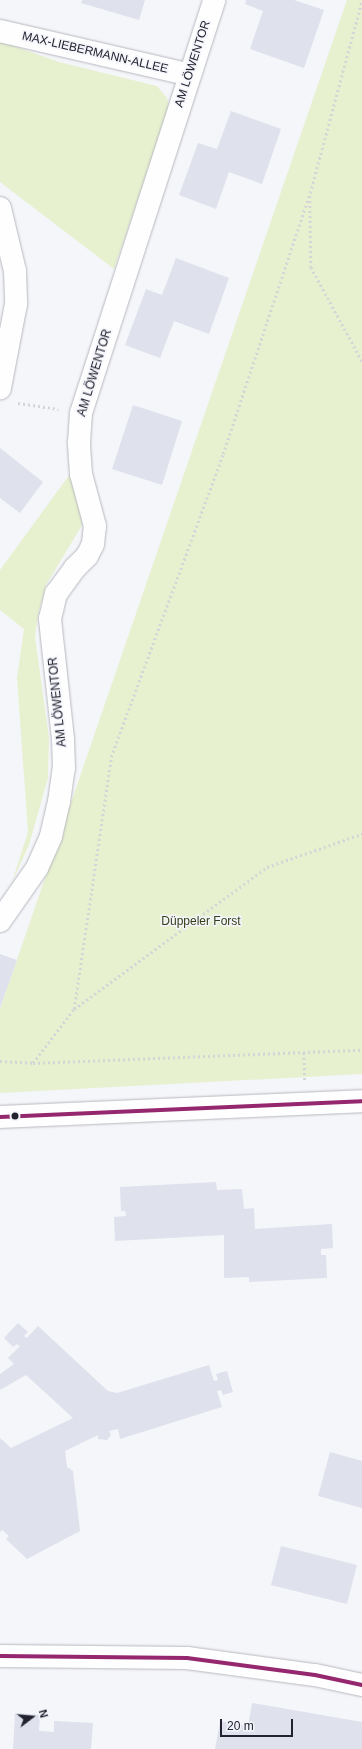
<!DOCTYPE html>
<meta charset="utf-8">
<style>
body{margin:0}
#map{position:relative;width:362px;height:1749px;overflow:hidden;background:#f5f6fa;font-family:Helvetica,sans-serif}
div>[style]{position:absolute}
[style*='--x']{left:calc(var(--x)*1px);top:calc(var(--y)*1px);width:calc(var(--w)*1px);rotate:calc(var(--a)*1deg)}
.green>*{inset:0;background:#e7f0cf}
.building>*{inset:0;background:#dfe1ec}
.path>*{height:2.5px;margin-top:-1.25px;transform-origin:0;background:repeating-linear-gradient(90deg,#d5d5d7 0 2px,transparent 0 5px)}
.roads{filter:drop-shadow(0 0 1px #b7b8bf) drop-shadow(0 0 1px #b7b8bf)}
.minor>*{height:22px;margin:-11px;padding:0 11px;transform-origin:11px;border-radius:11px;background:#fefefe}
.bus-1>*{height:4px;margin:-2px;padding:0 2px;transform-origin:2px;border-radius:2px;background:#95276e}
.dots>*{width:11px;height:11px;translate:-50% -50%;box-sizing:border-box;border:2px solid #f4f5fb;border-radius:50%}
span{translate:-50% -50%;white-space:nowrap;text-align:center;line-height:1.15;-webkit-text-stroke:3px #f4f5fb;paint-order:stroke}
.street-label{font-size:12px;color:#22232f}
.park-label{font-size:12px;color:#363e17}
.north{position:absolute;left:12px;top:1697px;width:40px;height:40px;-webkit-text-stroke:3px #f4f5fb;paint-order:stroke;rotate:74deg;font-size:11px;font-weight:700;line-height:16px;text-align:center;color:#22232f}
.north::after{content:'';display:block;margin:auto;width:14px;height:18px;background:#22232f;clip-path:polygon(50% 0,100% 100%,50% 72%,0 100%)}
.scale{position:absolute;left:220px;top:1719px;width:73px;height:18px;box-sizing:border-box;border:2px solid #22232f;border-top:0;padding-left:5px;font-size:12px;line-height:14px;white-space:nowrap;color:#22232f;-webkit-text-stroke:3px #f4f5fb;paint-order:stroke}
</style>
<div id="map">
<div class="green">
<i style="clip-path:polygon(347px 0,362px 0,362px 1074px,0 1093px,0 1009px)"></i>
<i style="clip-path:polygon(0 41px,59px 62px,157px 86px,167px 98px,169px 106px,167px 115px,114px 269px,0 182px)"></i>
<i style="clip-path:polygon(70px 474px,84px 515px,81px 527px,46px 585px,38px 614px,35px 637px,49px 738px,48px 778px,29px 845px,12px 882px,28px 832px,17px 678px,24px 629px,0 610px,0 570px)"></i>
</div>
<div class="building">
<i style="clip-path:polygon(82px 0,145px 0,139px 20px,81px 3px)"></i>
<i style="clip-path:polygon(246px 0,294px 0,324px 10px,304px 68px,250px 49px,263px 11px,245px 4px)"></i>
<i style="clip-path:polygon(231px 111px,281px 129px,262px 184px,229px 172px,216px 209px,179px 195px,198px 143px,217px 149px)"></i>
<i style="clip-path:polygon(176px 258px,229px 278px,209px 334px,174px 321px,160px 358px,125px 345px,146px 289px,162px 295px)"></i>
<i style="clip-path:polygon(133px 405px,182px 421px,162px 485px,112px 469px)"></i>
<i style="clip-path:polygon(0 448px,43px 482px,20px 513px,0 498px)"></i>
<i style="clip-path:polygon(0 954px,17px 960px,0 1008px)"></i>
<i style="clip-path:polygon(216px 1182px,217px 1190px,242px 1189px,244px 1209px,254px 1208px,255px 1229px,332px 1224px,333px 1248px,321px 1249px,321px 1255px,326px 1255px,327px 1278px,249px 1282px,249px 1277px,224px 1278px,224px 1235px,115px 1241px,114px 1217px,126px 1216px,125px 1211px,121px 1211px,120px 1187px)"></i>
<i style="clip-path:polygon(18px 1323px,28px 1332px,24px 1336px,27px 1338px,38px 1326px,108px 1391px,117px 1393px,209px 1365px,214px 1381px,218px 1380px,216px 1374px,227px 1371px,233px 1392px,223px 1395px,221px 1390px,217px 1391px,222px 1407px,120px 1439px,118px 1429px,109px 1431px,111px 1435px,107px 1440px,98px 1439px,98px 1435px,65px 1451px,67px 1467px,73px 1471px,80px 1531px,27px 1559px,6px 1539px,9px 1536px,2px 1530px,0 1532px,0 1438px,11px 1448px,73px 1418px,26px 1375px,0 1390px,0 1374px,14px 1364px,8px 1358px,20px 1346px,17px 1344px,13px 1347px,4px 1338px)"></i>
<i style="clip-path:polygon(330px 1452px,362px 1461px,362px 1508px,318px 1496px)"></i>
<i style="clip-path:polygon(281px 1546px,357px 1565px,347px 1604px,271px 1585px)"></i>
<i style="clip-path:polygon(252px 1703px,362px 1722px,362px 1749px,215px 1749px,220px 1721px,248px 1726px)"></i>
<i style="clip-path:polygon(15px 1713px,40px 1715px,39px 1731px,54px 1732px,54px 1721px,93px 1723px,91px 1749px,13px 1749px)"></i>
</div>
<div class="path">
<i style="--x:310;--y:196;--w:71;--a:89.2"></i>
<i style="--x:311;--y:267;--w:107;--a:61.5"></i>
<i style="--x:18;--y:403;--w:41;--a:8.3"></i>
<i style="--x:74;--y:1009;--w:255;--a:-81.6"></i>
<i style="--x:111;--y:757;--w:323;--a:-69.7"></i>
<i style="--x:223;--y:454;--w:275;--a:-71.6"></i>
<i style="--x:310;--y:193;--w:200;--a:-74.9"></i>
<i style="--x:304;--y:1053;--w:28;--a:88"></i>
<i style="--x:0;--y:1061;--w:33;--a:3"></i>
<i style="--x:33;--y:1063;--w:68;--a:-52.8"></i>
<i style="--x:74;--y:1009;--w:240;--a:-36.3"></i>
<i style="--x:267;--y:867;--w:101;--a:-19.2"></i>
<i style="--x:33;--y:1063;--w:329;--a:-2.3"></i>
</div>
<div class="roads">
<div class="minor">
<i style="--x:0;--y:31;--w:195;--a:13"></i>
<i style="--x:0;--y:208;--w:65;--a:76.6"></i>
<i style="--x:15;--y:271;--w:33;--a:88"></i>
<i style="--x:16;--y:304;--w:86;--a:100.8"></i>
<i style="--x:0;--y:921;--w:65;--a:-55.1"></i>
<i style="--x:37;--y:868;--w:35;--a:-66"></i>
<i style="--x:51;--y:836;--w:35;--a:-77"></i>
<i style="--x:59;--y:802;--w:34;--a:-82"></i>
<i style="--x:64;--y:768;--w:29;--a:-92"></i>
<i style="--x:63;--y:739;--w:121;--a:-96.2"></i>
<i style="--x:50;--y:619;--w:26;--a:-77"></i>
<i style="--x:56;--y:594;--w:32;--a:-54"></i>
<i style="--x:75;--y:568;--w:17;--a:-45"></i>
<i style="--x:87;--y:556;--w:13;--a:-63"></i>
<i style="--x:93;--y:544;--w:18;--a:-84"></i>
<i style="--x:95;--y:526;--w:54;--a:-105.1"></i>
<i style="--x:81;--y:474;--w:32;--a:-94"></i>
<i style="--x:79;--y:442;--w:29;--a:-86"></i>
<i style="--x:81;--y:413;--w:434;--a:-72.1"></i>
<i style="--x:0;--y:1117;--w:362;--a:-2.5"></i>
<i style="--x:0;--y:1656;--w:187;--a:0.6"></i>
<i style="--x:187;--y:1658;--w:129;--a:7.6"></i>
<i style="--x:315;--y:1675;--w:48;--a:12"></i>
</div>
</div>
<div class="bus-1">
<i style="--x:0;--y:1117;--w:362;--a:-2.5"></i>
<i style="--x:0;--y:1656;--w:187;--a:0.6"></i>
<i style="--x:187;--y:1658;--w:129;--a:7.6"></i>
<i style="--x:315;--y:1675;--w:48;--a:12"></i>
</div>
<div class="dots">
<i style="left:15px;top:1116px;background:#22232f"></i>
</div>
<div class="street-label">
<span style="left:95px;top:53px;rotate:13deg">MAX-LIEBERMANN-ALLEE</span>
<span style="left:193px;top:64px;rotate:-72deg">AM LÖWENTOR</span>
<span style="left:95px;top:373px;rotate:-73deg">AM LÖWENTOR</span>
<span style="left:58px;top:702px;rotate:-96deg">AM LÖWENTOR</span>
</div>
<div class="park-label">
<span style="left:201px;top:922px">Düppeler Forst</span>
</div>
<div class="north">N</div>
<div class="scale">20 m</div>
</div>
